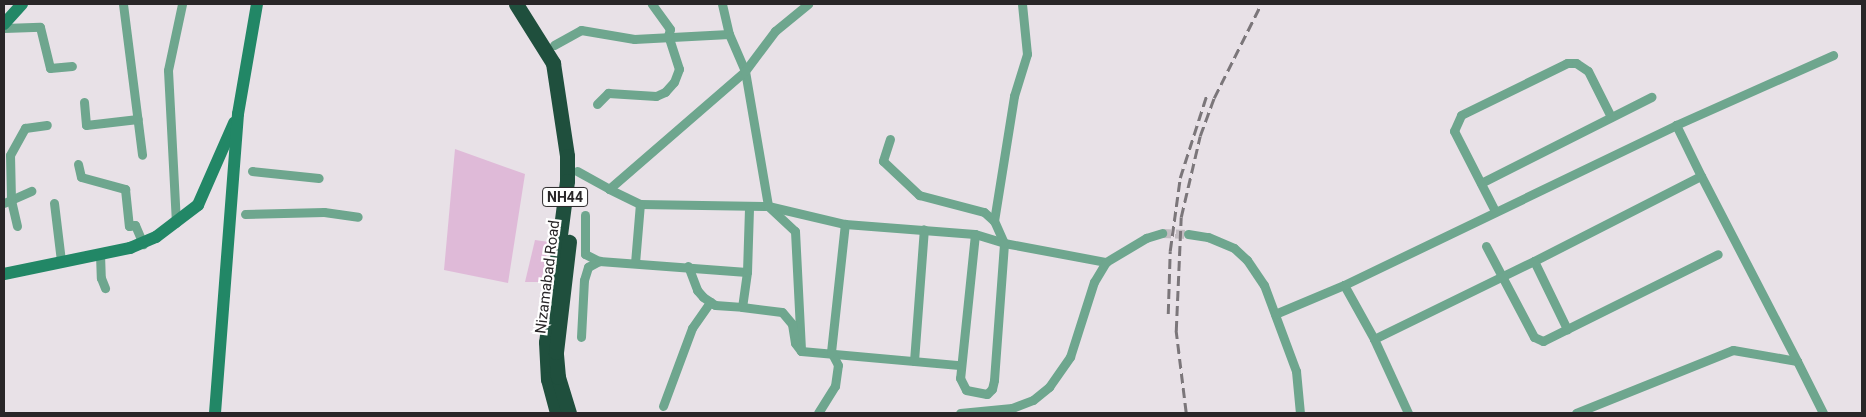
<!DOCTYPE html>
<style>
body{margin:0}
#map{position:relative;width:1866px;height:417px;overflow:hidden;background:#e8e1e7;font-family:Roboto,sans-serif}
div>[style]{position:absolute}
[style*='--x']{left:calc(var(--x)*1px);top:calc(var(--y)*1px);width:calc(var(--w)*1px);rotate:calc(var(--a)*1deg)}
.green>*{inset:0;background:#dfbad8}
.street-tunnel>*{height:9px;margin-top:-4.5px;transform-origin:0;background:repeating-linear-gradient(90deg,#c2bcc1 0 9px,transparent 0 13.5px)}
.street>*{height:9px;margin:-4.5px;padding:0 4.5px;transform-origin:4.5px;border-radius:4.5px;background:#6ea68e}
.secondary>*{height:12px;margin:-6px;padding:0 6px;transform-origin:6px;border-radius:6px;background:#228766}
.highway>*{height:15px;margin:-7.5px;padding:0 7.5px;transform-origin:7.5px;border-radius:7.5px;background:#1f4f3d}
.rail>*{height:2.5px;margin-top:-1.25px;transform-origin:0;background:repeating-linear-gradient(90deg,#7b767a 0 10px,transparent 0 15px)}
span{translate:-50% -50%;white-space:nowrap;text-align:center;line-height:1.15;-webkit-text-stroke:4.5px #fff;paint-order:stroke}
.shield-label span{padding:1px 4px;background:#fff;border:1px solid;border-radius:4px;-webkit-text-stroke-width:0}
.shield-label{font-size:14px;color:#292628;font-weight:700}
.street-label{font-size:15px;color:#292628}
.frame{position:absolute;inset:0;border:5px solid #292628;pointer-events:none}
</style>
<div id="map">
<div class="green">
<i style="clip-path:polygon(455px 149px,525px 174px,508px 283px,444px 270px)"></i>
<i style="clip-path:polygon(535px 240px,549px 242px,541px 282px,525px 282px)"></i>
</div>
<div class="street-tunnel">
<i style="--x:1162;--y:233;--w:26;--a:2"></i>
</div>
<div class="street">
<i style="--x:123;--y:4;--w:152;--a:82.8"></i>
<i style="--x:722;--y:4;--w:31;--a:77"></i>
<i style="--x:729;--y:34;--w:40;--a:66.6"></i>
<i style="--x:745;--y:71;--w:137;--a:80.3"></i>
<i style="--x:768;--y:206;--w:79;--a:13.2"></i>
<i style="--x:845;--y:224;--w:130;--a:4.4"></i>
<i style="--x:975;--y:234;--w:30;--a:17"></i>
<i style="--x:1004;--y:243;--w:104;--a:10.6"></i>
<i style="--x:4;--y:28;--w:36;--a:-2"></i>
<i style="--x:40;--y:27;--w:42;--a:76.3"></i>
<i style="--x:50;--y:68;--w:22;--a:-5"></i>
<i style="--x:554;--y:45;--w:31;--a:-29"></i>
<i style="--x:581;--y:30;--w:54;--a:9.6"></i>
<i style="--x:634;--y:39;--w:95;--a:-3"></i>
<i style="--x:84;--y:102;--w:23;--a:85"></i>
<i style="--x:86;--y:125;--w:52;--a:-6.6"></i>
<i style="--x:597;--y:104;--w:16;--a:-45"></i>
<i style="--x:608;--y:93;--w:48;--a:3.6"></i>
<i style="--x:656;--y:96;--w:10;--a:-24"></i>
<i style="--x:665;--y:92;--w:13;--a:-48"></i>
<i style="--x:674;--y:82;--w:14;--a:-69"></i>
<i style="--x:679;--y:69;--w:35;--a:-108"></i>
<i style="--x:668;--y:36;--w:7;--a:-74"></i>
<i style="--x:670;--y:29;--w:31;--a:-126"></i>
<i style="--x:890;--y:139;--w:23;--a:108"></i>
<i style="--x:883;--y:161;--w:50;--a:43.4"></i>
<i style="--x:919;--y:195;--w:67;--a:14.7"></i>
<i style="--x:984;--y:212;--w:13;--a:42"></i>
<i style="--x:78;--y:164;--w:13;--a:77"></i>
<i style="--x:81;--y:177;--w:46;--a:15.3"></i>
<i style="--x:125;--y:189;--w:37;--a:84"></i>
<i style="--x:129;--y:226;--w:6;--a:-9"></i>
<i style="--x:135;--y:225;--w:21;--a:67"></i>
<i style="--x:252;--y:171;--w:67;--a:6"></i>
<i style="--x:577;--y:171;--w:37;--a:29"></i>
<i style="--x:609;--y:189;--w:180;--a:-40.9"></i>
<i style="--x:745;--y:71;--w:50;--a:-53.1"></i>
<i style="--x:775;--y:31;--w:43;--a:-39.3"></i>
<i style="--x:1481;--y:183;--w:191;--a:-26.8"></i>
<i style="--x:609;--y:189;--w:34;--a:26"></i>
<i style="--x:640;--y:204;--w:128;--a:0.9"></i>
<i style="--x:768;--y:206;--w:37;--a:43"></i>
<i style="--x:795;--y:231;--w:120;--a:87.1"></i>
<i style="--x:801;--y:351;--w:159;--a:5.1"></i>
<i style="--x:4;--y:203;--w:30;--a:-24"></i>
<i style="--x:54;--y:203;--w:58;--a:83.1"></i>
<i style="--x:1495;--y:211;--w:90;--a:-117.1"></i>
<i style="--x:1454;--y:131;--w:17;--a:-66"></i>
<i style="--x:1461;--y:115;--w:118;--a:-26.1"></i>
<i style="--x:1567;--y:63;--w:9;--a:0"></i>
<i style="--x:1576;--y:63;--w:14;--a:34"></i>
<i style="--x:1588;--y:71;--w:51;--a:63.4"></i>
<i style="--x:245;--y:214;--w:79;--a:-1.5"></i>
<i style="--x:324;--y:212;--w:34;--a:8"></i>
<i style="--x:585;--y:215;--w:39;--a:90"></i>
<i style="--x:585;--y:254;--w:16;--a:27"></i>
<i style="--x:176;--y:223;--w:153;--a:-93"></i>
<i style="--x:168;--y:70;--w:67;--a:-78"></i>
<i style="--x:17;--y:226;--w:28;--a:-103"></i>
<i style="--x:11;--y:199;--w:44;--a:-91.3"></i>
<i style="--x:10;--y:155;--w:31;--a:-61"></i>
<i style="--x:25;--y:128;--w:22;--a:-8"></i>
<i style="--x:975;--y:234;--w:145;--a:95.9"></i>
<i style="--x:960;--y:378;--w:13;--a:63"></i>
<i style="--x:966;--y:390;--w:21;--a:11"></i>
<i style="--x:987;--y:394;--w:7;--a:-45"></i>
<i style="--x:992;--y:389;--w:9;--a:-77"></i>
<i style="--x:994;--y:380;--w:137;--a:-85.8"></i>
<i style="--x:1004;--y:243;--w:24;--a:-114"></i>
<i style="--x:994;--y:221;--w:127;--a:-80.9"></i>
<i style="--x:1014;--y:96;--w:44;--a:-72.8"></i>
<i style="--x:1027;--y:54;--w:50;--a:-95.7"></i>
<i style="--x:1188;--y:234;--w:20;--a:9"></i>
<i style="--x:1208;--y:237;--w:28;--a:23"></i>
<i style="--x:1234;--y:248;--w:18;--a:43"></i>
<i style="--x:1247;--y:260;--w:30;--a:56"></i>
<i style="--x:1264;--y:285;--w:92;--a:69.6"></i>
<i style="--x:1296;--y:371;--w:42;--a:84.6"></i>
<i style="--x:1486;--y:246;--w:103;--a:62.2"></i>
<i style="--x:1534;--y:337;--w:10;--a:24"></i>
<i style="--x:1543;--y:341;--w:195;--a:-26.4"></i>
<i style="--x:100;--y:254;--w:24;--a:88"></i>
<i style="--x:101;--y:278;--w:11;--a:68"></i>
<i style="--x:1534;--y:261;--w:187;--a:-27"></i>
<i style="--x:1701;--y:176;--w:57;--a:-116.1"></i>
<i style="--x:635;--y:263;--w:59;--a:-85.2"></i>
<i style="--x:688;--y:266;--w:26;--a:69"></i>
<i style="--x:697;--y:290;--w:9;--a:49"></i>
<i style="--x:703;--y:297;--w:14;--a:34"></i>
<i style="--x:715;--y:305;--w:27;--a:4"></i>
<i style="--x:747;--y:272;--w:35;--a:98"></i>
<i style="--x:742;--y:307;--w:40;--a:7.1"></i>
<i style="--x:782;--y:312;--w:16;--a:50"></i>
<i style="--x:792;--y:324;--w:19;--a:81"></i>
<i style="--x:795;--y:343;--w:10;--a:53"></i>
<i style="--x:1344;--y:285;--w:62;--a:60.9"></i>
<i style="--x:1374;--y:339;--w:178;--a:-26"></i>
<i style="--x:1534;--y:261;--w:76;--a:64.1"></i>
<i style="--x:1275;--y:314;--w:75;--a:-22.8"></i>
<i style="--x:1344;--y:285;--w:369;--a:-25.7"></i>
<i style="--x:1676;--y:125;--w:172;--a:-24"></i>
<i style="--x:581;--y:337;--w:57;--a:-87"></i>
<i style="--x:584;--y:280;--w:14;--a:-73"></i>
<i style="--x:588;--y:267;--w:13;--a:-29"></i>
<i style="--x:599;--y:261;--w:148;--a:4.3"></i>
<i style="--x:747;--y:272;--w:65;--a:-88.2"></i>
<i style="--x:1374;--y:339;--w:81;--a:65.3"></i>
<i style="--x:914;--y:361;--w:132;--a:-85.7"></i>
<i style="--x:1797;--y:361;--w:58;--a:63.4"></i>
<i style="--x:663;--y:406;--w:83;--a:-69.6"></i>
<i style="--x:692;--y:328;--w:32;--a:-55"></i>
<i style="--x:818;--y:413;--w:32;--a:-58"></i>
<i style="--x:835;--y:386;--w:21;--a:-82"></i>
<i style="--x:838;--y:365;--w:15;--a:-118"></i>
<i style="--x:831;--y:352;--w:129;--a:-83.8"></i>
<i style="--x:960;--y:413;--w:52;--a:-5.5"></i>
<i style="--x:1012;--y:408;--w:22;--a:-21"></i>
<i style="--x:1033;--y:400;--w:21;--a:-39"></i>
<i style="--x:1049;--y:387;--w:37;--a:-55"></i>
<i style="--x:1070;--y:357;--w:79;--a:-72.3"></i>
<i style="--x:1094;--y:282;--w:23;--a:-59"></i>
<i style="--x:1106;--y:262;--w:47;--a:-31"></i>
<i style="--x:1146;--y:238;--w:17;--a:-17"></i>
<i style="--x:1576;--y:413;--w:169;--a:-21.9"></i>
<i style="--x:1733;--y:350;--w:65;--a:9.8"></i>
<i style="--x:1797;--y:361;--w:208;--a:-117.4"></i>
</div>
<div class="secondary">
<i style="--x:4;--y:24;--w:27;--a:-48"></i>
<i style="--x:4;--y:274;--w:129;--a:-11.7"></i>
<i style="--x:130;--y:248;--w:28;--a:-23"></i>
<i style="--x:156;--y:237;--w:53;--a:-37.3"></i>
<i style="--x:198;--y:205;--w:90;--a:-66.3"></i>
<i style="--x:215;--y:413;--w:300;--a:-85.6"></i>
<i style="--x:238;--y:114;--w:112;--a:-80.2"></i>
</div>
<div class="highway">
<i style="--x:516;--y:4;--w:70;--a:57.9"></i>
<i style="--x:553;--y:63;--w:94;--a:81.4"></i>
<i style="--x:567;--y:156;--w:25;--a:90"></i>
<i style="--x:567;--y:181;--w:162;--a:97.4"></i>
<i style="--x:546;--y:342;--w:37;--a:87"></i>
<i style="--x:548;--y:379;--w:35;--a:75"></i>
<i style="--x:569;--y:413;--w:38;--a:-107"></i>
<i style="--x:558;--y:377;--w:25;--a:-95"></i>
<i style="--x:556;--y:352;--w:111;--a:-83.3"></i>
</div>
<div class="rail">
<i style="--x:1168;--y:314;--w:63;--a:-88.2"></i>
<i style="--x:1170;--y:251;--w:74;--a:-82.2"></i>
<i style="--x:1180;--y:178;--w:88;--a:-72.2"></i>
<i style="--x:1186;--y:413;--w:83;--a:-97"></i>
<i style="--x:1176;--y:331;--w:114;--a:-87.5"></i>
<i style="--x:1181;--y:217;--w:83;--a:-76.8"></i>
<i style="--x:1200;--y:136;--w:40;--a:-69.8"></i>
<i style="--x:1214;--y:98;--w:105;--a:-63.4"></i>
</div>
<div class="shield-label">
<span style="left:565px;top:197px">NH44</span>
</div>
<div class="street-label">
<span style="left:548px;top:277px;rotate:-83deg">Nizamabad Road</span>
</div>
<div class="frame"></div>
</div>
